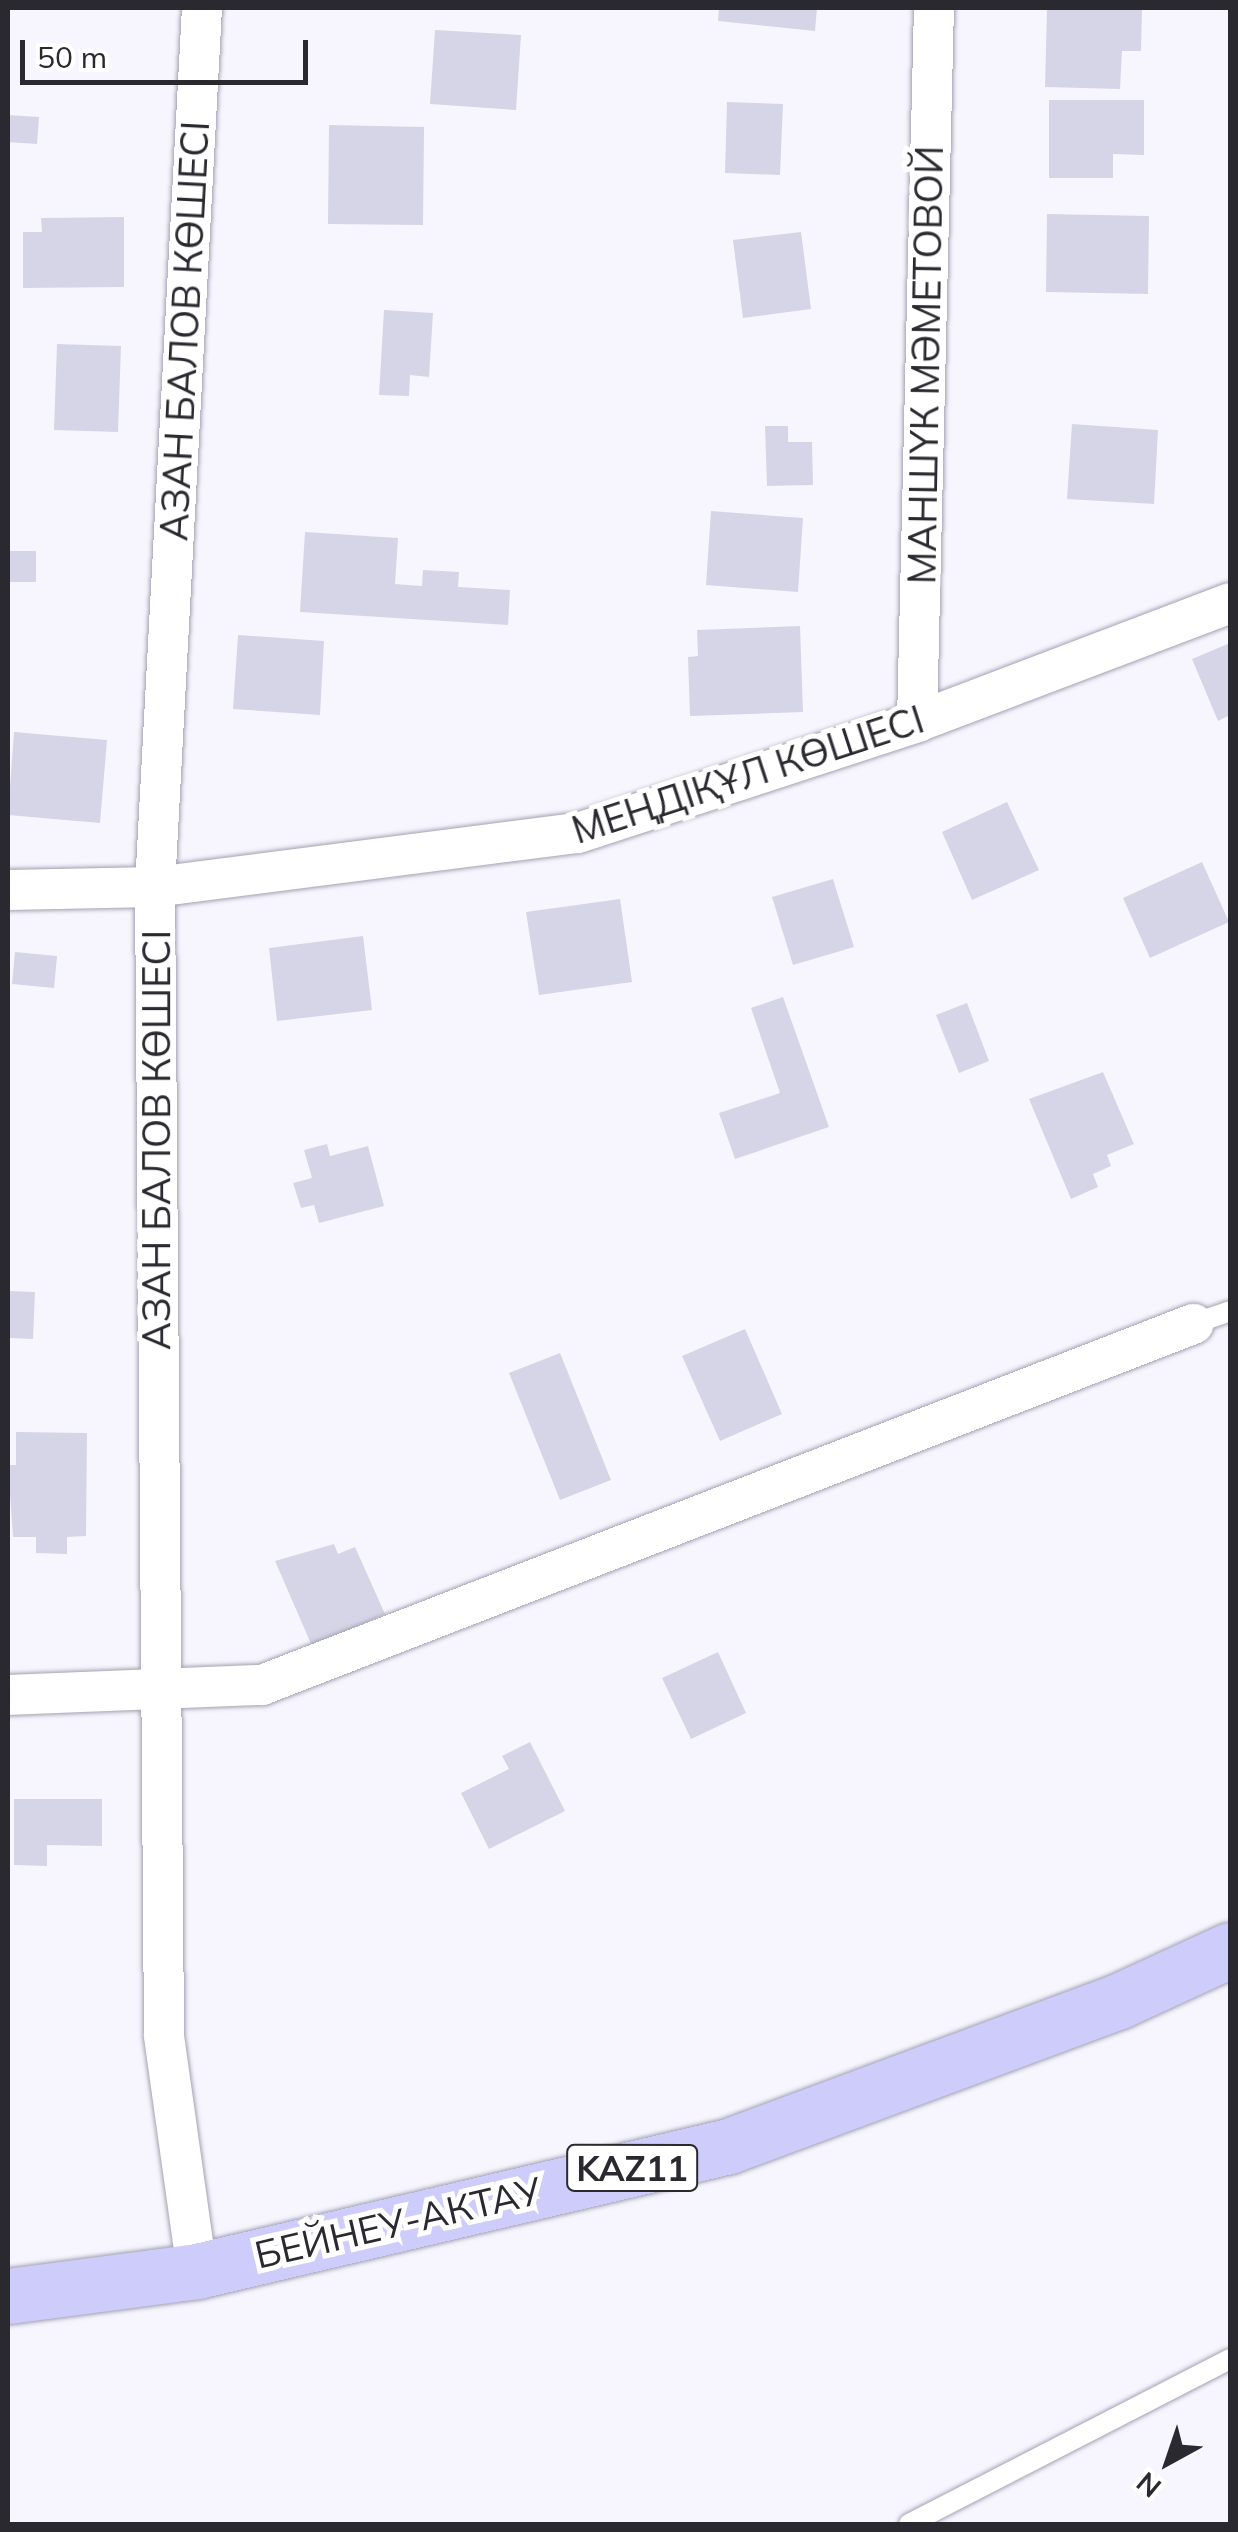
<!DOCTYPE html>
<meta charset="utf-8">
<style>
body{margin:0}
#map{position:relative;width:1238px;height:2532px;overflow:hidden;background:#f7f6fe;font-family:Mulish,sans-serif}
div>[style]{position:absolute}
[style*='--x']{left:calc(var(--x)*1px);top:calc(var(--y)*1px);width:calc(var(--w)*1px);rotate:calc(var(--a)*1deg)}
.building>*{inset:0;background:#d5d5e7}
.roads{filter:drop-shadow(0 0 2px #a2a1b3) drop-shadow(0 0 2px #a2a1b3)}
.service>*{height:20px;margin:-10px;padding:0 10px;transform-origin:10px;border-radius:10px;background:#fff}
.minor>*{height:40px;margin:-20px;padding:0 20px;transform-origin:20px;border-radius:20px;background:#fff}
.trunk>*{height:55px;margin:-27.5px;padding:0 27.5px;transform-origin:27.5px;border-radius:27.5px;background:#ceccfb}
span{translate:-50% -50%;white-space:nowrap;text-align:center;line-height:1.15;-webkit-text-stroke:10px #fff;paint-order:stroke}
.shield-label span{padding:2px 8px;background:#fff;border:2px solid;border-radius:8px;-webkit-text-stroke-width:0}
.shield-label{font-size:35px;color:#29292f;font-weight:700}
.street-label{font-size:38px;color:#29292f}
.frame{position:absolute;inset:0;border:10px solid #29292f;pointer-events:none}
.north{position:absolute;left:1118px;top:2412px;width:100px;height:100px;-webkit-text-stroke:8px #fff;paint-order:stroke;rotate:220deg;font-size:28px;font-weight:700;line-height:40px;text-align:center;color:#29292f}
.north::after{content:'';display:block;margin:auto;width:35px;height:45px;background:#29292f;clip-path:polygon(50% 0,100% 100%,50% 72%,0 100%)}
.scale{position:absolute;left:20px;top:40px;width:288px;height:45px;box-sizing:border-box;border:5px solid #29292f;border-top:0;padding-left:12px;font-size:30px;line-height:35px;white-space:nowrap;color:#29292f;-webkit-text-stroke:8px #fff;paint-order:stroke}
</style>
<div id="map">
<div class="building">
<i style="clip-path:polygon(719px 8px,817px 8px,815px 31px,718px 21px)"></i>
<i style="clip-path:polygon(1047px 8px,1142px 8px,1141px 51px,1122px 51px,1120px 89px,1045px 87px)"></i>
<i style="clip-path:polygon(435px 30px,521px 35px,516px 110px,430px 104px)"></i>
<i style="clip-path:polygon(1049px 100px,1144px 100px,1144px 155px,1113px 154px,1113px 178px,1049px 178px)"></i>
<i style="clip-path:polygon(727px 102px,783px 104px,780px 175px,725px 173px)"></i>
<i style="clip-path:polygon(8px 115px,39px 117px,37px 144px,8px 142px)"></i>
<i style="clip-path:polygon(329px 125px,424px 127px,423px 225px,328px 224px)"></i>
<i style="clip-path:polygon(1047px 214px,1149px 216px,1148px 294px,1046px 292px)"></i>
<i style="clip-path:polygon(124px 217px,124px 287px,23px 288px,23px 232px,42px 232px,41px 218px)"></i>
<i style="clip-path:polygon(801px 232px,811px 309px,743px 318px,733px 240px)"></i>
<i style="clip-path:polygon(384px 310px,433px 313px,429px 377px,410px 375px,409px 396px,379px 395px)"></i>
<i style="clip-path:polygon(57px 344px,121px 346px,118px 432px,54px 430px)"></i>
<i style="clip-path:polygon(1072px 424px,1158px 430px,1154px 504px,1067px 499px)"></i>
<i style="clip-path:polygon(765px 426px,788px 426px,788px 442px,812px 442px,813px 485px,767px 486px)"></i>
<i style="clip-path:polygon(711px 511px,803px 518px,798px 592px,706px 585px)"></i>
<i style="clip-path:polygon(305px 532px,398px 538px,395px 584px,422px 586px,423px 570px,459px 572px,458px 587px,510px 590px,508px 625px,300px 612px)"></i>
<i style="clip-path:polygon(8px 551px,36px 551px,36px 582px,8px 582px)"></i>
<i style="clip-path:polygon(800px 626px,803px 712px,690px 716px,688px 657px,698px 656px,697px 630px)"></i>
<i style="clip-path:polygon(238px 635px,324px 641px,320px 715px,233px 709px)"></i>
<i style="clip-path:polygon(1230px 643px,1230px 715px,1218px 721px,1192px 659px)"></i>
<i style="clip-path:polygon(14px 732px,107px 740px,100px 823px,8px 815px)"></i>
<i style="clip-path:polygon(1007px 802px,1039px 870px,972px 900px,942px 832px)"></i>
<i style="clip-path:polygon(1202px 862px,1229px 922px,1150px 958px,1123px 898px)"></i>
<i style="clip-path:polygon(833px 879px,854px 947px,793px 965px,772px 897px)"></i>
<i style="clip-path:polygon(620px 899px,632px 982px,539px 995px,526px 912px)"></i>
<i style="clip-path:polygon(363px 936px,372px 1010px,277px 1021px,269px 948px)"></i>
<i style="clip-path:polygon(15px 952px,57px 956px,54px 988px,12px 984px)"></i>
<i style="clip-path:polygon(783px 997px,829px 1127px,735px 1159px,719px 1113px,780px 1093px,751px 1008px)"></i>
<i style="clip-path:polygon(967px 1003px,989px 1061px,959px 1073px,936px 1015px)"></i>
<i style="clip-path:polygon(1103px 1072px,1134px 1144px,1107px 1155px,1111px 1166px,1093px 1174px,1098px 1187px,1071px 1199px,1029px 1099px)"></i>
<i style="clip-path:polygon(327px 1144px,330px 1156px,368px 1146px,384px 1206px,319px 1223px,314px 1205px,301px 1208px,293px 1183px,312px 1178px,304px 1150px)"></i>
<i style="clip-path:polygon(8px 1291px,35px 1292px,33px 1339px,8px 1338px)"></i>
<i style="clip-path:polygon(745px 1329px,782px 1414px,720px 1441px,682px 1356px)"></i>
<i style="clip-path:polygon(560px 1353px,611px 1480px,560px 1500px,509px 1373px)"></i>
<i style="clip-path:polygon(16px 1432px,87px 1433px,86px 1536px,67px 1537px,67px 1554px,36px 1553px,36px 1537px,13px 1537px,8px 1465px,16px 1465px)"></i>
<i style="clip-path:polygon(334px 1544px,338px 1554px,355px 1547px,385px 1614px,312px 1646px,275px 1561px)"></i>
<i style="clip-path:polygon(718px 1652px,746px 1713px,691px 1739px,662px 1678px)"></i>
<i style="clip-path:polygon(530px 1742px,565px 1811px,489px 1849px,461px 1793px,509px 1769px,502px 1756px)"></i>
<i style="clip-path:polygon(14px 1799px,102px 1799px,102px 1846px,47px 1845px,47px 1866px,14px 1865px)"></i>
</div>
<div class="roads">
<div class="service">
<i style="--x:1193;--y:1324;--w:39;--a:-19"></i>
<i style="--x:909;--y:2524;--w:361;--a:-27.2"></i>
</div>
<div class="minor">
<i style="--x:917;--y:722;--w:714;--a:-88.64"></i>
<i style="--x:8;--y:890;--w:147;--a:-1.2"></i>
<i style="--x:155;--y:887;--w:426;--a:-7.3"></i>
<i style="--x:578;--y:833;--w:357;--a:-18.1"></i>
<i style="--x:917;--y:722;--w:335;--a:-20.8"></i>
<i style="--x:8;--y:1695;--w:254;--a:-2.3"></i>
<i style="--x:262;--y:1685;--w:999;--a:-21.19"></i>
<i style="--x:197;--y:2271;--w:238;--a:-98"></i>
<i style="--x:164;--y:2035;--w:1148;--a:-90.45"></i>
<i style="--x:155;--y:887;--w:880;--a:-86.94"></i>
</div>
<div class="trunk">
<i style="--x:8;--y:2296;--w:191;--a:-7.5"></i>
<i style="--x:197;--y:2271;--w:546;--a:-13.22"></i>
<i style="--x:729;--y:2146;--w:416;--a:-20.4"></i>
<i style="--x:1119;--y:2001;--w:122;--a:-24.7"></i>
</div>
</div>
<div class="shield-label">
<span style="left:632px;top:2168px">KAZ11</span>
</div>
<div class="street-label">
<span style="left:185px;top:331px;rotate:-87deg">АЗАН БАЛОВ КӨШЕСІ</span>
<span style="left:926px;top:365px;rotate:-89deg">МАНШҮК МӘМЕТОВОЙ</span>
<span style="left:748px;top:775px;rotate:-18deg">МЕҢДІҚҰЛ КӨШЕСІ</span>
<span style="left:157px;top:1140px;rotate:-90deg">АЗАН БАЛОВ КӨШЕСІ</span>
<span style="left:398px;top:2223px;rotate:-13deg">БЕЙНЕУ-АКТАУ</span>
</div>
<div class="frame"></div>
<div class="north">N</div>
<div class="scale">50 m</div>
</div>
